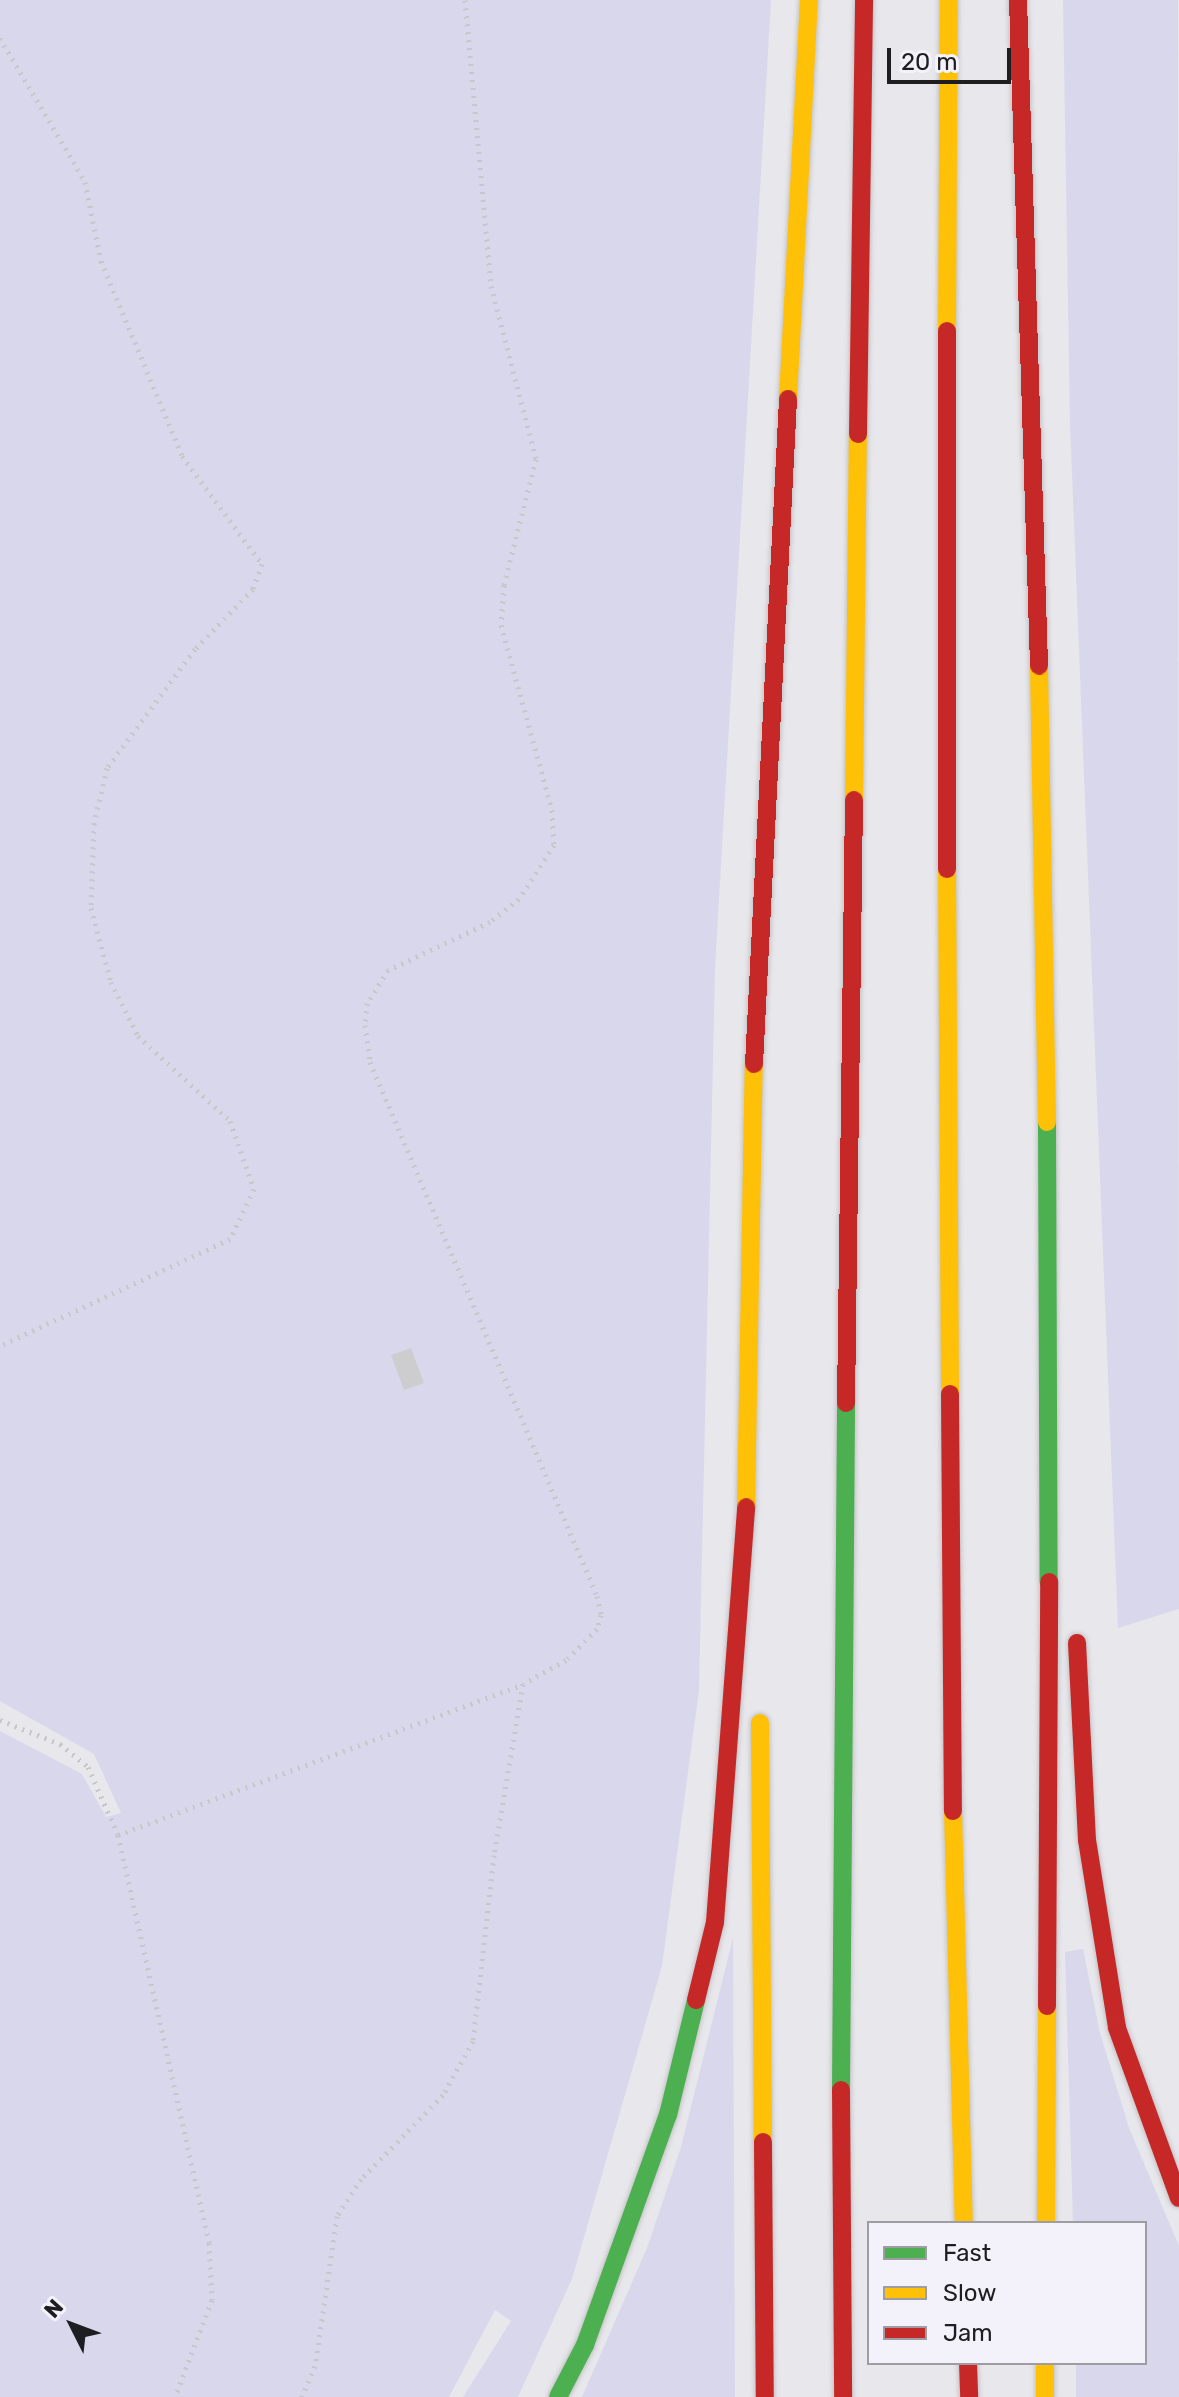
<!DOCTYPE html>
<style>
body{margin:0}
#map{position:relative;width:1179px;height:2397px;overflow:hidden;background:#e7e7ec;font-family:Rubik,sans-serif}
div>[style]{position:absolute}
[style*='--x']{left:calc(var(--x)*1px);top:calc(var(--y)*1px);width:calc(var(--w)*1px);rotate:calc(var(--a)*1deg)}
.green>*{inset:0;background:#d9d7eb}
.building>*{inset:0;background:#cdcdd0}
.path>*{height:5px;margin-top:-2.5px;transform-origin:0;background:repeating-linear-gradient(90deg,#c7c7c9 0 2px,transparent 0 8px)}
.roads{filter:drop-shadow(0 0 2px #c5c5c7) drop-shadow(0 0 2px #c5c5c7)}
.fast>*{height:18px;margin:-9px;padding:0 9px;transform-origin:9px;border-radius:9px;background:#4caf50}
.slow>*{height:18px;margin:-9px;padding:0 9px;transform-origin:9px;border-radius:9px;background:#ffc107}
.jam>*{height:18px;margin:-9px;padding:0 9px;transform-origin:9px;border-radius:9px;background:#c62828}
span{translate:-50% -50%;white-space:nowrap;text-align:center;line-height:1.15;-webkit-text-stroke:7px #f3f2fb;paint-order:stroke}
.legend{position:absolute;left:867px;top:2221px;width:280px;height:144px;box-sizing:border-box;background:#f3f2fb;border:2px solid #9e9da4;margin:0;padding:10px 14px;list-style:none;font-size:24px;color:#1e1e21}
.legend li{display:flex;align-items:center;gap:16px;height:40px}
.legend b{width:40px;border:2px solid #9e9da4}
.north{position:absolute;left:32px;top:2285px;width:80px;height:80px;-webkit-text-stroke:6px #f3f2fb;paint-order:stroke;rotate:312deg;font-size:22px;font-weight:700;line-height:32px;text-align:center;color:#1e1e21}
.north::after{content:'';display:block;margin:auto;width:28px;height:36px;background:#1e1e21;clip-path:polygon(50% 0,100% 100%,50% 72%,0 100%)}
.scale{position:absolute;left:887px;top:48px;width:124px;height:36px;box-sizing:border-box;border:4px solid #1e1e21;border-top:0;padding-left:10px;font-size:24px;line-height:28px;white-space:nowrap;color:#1e1e21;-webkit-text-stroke:6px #f3f2fb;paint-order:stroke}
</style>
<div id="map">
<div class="green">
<i style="clip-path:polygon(0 0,771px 0,715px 968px,699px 1690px,662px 1966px,572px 2279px,518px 2397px,463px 2397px,511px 2321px,495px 2310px,449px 2397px,0 2397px,0 1731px,82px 1774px,106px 1817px,121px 1813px,94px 1754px,0 1701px)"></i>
<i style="clip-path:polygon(1063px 0,1178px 0,1179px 1609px,1118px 1628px,1070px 423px)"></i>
<i style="clip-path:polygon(733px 1938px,735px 2397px,582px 2397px,647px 2248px,681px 2147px)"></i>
<i style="clip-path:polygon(1083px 1949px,1100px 2033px,1129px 2128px,1179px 2246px,1179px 2397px,1076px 2397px,1076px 2363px,1145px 2363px,1145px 2223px,1073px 2223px,1065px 1952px)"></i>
</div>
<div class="building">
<i style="clip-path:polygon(411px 1348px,424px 1383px,404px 1390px,391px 1355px)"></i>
</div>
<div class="path">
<i style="--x:465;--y:0;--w:287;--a:84.8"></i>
<i style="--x:491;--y:286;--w:179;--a:75.4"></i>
<i style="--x:536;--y:459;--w:130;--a:104.3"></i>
<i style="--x:504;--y:585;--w:40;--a:94.3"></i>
<i style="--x:501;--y:625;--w:192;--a:74.6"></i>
<i style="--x:552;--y:810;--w:35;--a:87"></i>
<i style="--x:554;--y:845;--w:64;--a:122.9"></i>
<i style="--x:519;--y:899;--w:37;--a:142"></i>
<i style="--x:490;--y:922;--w:113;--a:154.8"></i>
<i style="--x:388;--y:970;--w:39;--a:122"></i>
<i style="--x:367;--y:1003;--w:22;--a:95"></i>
<i style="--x:365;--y:1025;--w:37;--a:82"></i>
<i style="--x:370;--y:1062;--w:580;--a:66.97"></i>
<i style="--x:597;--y:1596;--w:19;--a:78"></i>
<i style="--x:601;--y:1615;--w:15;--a:106"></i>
<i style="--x:597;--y:1629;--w:44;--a:135"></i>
<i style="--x:566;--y:1660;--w:49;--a:150.8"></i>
<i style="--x:0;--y:38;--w:167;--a:59.4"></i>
<i style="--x:85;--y:182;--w:81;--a:78.6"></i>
<i style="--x:101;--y:261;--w:211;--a:67.4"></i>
<i style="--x:182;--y:456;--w:134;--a:53.5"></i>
<i style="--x:262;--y:564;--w:27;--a:110"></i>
<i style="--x:253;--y:589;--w:83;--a:134"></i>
<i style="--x:195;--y:649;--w:148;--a:126.5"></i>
<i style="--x:107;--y:768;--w:57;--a:103.3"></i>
<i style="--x:94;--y:823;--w:85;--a:92"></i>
<i style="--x:91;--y:908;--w:77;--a:74.9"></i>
<i style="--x:111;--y:982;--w:60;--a:63.4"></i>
<i style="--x:138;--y:1036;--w:125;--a:42.7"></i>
<i style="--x:230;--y:1121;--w:72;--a:70.6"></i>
<i style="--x:254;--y:1189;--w:55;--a:115.6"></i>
<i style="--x:230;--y:1239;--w:254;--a:155.1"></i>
<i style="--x:0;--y:1720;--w:65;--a:21.8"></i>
<i style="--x:60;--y:1744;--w:36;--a:39"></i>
<i style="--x:88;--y:1767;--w:74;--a:66.2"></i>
<i style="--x:118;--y:1835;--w:418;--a:77.4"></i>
<i style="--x:209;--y:2243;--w:57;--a:87"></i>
<i style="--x:212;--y:2300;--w:104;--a:110.9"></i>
<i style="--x:118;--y:1835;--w:432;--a:-20.4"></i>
<i style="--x:523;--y:1684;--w:173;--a:99.6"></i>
<i style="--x:494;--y:1855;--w:187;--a:96.4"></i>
<i style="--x:473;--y:2041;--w:62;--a:119.1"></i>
<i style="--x:443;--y:2095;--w:117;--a:134.3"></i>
<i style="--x:361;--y:2179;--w:44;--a:123"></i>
<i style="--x:337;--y:2216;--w:152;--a:98.3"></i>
<i style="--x:315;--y:2366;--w:34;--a:113"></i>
</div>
<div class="roads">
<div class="fast">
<i style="--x:1047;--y:1122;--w:460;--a:89.8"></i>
<i style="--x:841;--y:2090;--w:687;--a:-89.58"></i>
<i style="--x:558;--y:2397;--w:59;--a:-62.6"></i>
<i style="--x:585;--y:2345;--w:245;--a:-70.2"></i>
<i style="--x:668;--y:2115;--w:118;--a:-76.3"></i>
</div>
<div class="slow">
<i style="--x:947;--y:331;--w:331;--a:-89.7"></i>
<i style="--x:788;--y:399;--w:400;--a:-87"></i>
<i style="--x:1039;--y:666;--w:456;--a:89"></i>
<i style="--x:854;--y:800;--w:366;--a:-89.4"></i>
<i style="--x:947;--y:869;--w:525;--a:89.67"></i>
<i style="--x:746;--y:1507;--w:443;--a:-89"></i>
<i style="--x:760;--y:1723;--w:419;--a:89.6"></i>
<i style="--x:953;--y:1811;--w:412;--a:88.5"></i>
<i style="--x:1046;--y:2223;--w:217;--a:-89.7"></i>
<i style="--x:1045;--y:2363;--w:34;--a:90"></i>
</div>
<div class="jam">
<i style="--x:1018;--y:0;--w:666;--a:88.19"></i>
<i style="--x:858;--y:434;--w:434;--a:-89.2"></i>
<i style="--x:947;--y:869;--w:538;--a:-90"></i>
<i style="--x:754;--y:1064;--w:666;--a:-87.07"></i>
<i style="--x:950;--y:1394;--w:417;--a:89.6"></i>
<i style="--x:846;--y:1403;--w:603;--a:-89.24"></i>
<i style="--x:1077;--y:1643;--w:197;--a:87.1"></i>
<i style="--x:1087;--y:1840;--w:190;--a:80.9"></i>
<i style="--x:1117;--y:2028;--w:181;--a:70"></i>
<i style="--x:696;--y:2000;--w:80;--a:-76.3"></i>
<i style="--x:715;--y:1922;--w:416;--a:-85.7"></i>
<i style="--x:1047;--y:2006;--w:424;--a:-89.7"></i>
<i style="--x:841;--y:2090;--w:307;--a:89.6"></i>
<i style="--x:763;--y:2142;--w:255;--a:89.6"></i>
<i style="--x:968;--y:2363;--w:34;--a:88"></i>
</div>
</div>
<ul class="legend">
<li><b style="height:10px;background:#4caf50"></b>Fast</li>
<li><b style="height:10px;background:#ffc107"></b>Slow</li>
<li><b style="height:10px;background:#c62828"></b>Jam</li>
</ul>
<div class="north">N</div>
<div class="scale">20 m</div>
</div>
